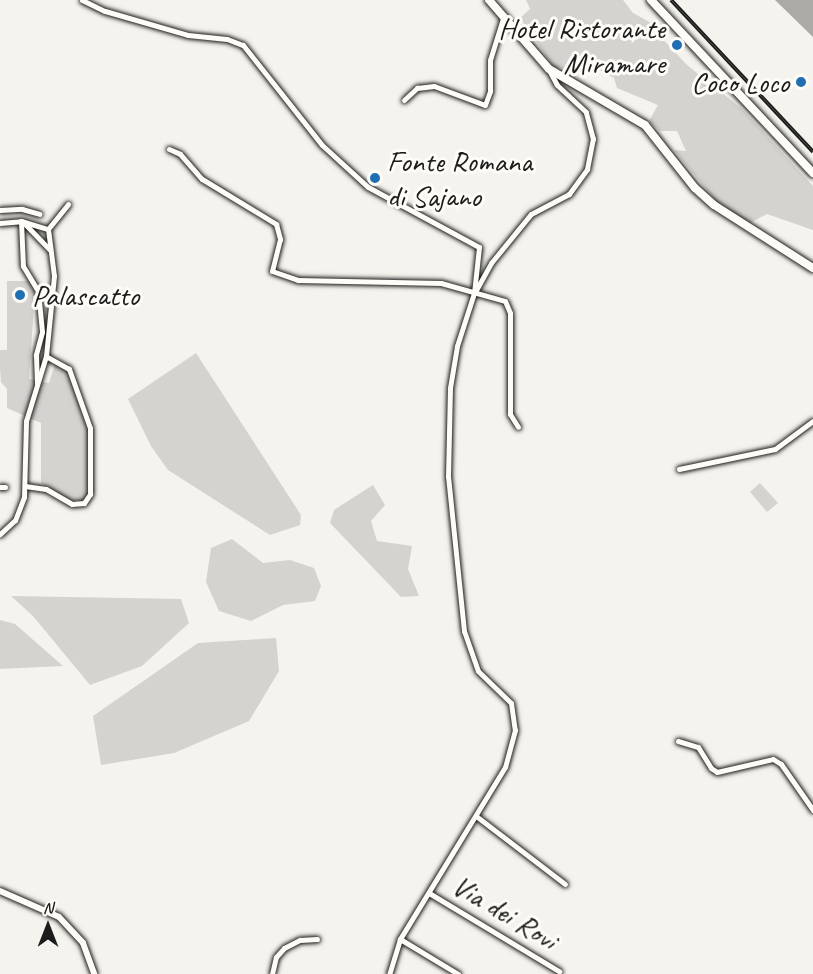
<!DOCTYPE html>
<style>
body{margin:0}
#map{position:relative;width:813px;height:974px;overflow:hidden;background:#f4f3ee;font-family:Caveat,sans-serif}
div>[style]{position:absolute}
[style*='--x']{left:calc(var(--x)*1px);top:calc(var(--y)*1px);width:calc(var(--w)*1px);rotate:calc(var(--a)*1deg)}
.green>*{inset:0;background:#d4d3cf}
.water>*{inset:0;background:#abaaa6}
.roads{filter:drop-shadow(0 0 2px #1c1c1c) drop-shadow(0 0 2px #1c1c1c)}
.minor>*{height:5px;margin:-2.5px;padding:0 2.5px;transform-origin:2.5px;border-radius:2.5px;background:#fdfcf7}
.tertiary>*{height:6px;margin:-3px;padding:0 3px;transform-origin:3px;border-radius:3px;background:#fdfcf7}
.primary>*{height:8px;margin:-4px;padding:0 4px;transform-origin:4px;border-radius:4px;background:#fdfcf7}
.rail>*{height:4px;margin-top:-2px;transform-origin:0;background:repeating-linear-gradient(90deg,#fdfcf7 0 4.5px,#1c1c1c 0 9px);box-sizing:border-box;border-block:2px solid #1c1c1c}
.dots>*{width:16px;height:16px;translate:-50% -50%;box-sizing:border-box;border:3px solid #fdfcf7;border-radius:50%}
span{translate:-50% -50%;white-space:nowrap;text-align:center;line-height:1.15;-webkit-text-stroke:6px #fdfcf7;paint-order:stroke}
.poi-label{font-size:30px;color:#1c1c1c}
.right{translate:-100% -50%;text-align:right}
.left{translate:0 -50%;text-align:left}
.street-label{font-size:30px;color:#1c1c1c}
.north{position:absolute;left:18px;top:896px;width:60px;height:60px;-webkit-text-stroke:4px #fdfcf7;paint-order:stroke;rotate:0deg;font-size:16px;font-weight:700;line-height:24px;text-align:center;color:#1c1c1c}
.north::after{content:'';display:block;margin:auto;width:21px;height:27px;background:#1c1c1c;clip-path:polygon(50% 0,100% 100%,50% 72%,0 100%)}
</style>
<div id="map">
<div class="green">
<i style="clip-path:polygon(526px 0,623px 0,633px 13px,655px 25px,657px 33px,687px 65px,742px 109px,813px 186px,813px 230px,767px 214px,748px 224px,717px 202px,674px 150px,686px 151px,677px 131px,660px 131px,649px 121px,658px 105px,617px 88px,614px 78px,583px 61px,570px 69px,554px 67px,520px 18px,530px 9px)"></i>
<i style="clip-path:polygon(7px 281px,30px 281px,35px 290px,29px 379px,49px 383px,55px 364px,66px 368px,88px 428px,88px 494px,84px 500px,71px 500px,41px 483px,41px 423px,7px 408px,7px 389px,1px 382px,0 368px,0 350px,7px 350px)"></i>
<i style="clip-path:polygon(196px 353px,301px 515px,300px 525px,270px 535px,168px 470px,151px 446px,128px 399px)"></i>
<i style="clip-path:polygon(760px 483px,778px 503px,767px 512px,750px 492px)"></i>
<i style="clip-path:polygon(373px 485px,385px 505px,371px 521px,377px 541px,412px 546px,408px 569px,419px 596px,401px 597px,330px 523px,334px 510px)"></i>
<i style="clip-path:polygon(232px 539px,263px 563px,290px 560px,314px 568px,321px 586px,315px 601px,283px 605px,251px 621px,219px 611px,206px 582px,211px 548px)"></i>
<i style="clip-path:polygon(11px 596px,181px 599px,189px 623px,142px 666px,90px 685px,33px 616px)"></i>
<i style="clip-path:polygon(0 620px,15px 624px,63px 666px,0 669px)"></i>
<i style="clip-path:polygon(276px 638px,279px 671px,249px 721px,174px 753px,101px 765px,93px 716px,198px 643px)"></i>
</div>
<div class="water">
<i style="clip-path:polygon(775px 0,813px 0,813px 37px)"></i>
</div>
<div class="roads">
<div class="minor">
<i style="--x:82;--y:0;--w:25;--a:26"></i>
<i style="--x:105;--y:11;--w:86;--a:16.1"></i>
<i style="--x:188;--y:35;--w:39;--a:6"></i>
<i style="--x:227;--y:39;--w:17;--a:21"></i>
<i style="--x:243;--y:45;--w:127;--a:51.7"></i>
<i style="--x:322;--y:145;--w:62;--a:42.4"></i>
<i style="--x:368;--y:187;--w:126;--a:28.4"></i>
<i style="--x:479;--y:247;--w:46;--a:96.2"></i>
<i style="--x:474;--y:293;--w:56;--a:107.8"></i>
<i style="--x:457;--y:346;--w:43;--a:99.5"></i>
<i style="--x:450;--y:388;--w:88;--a:91.3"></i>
<i style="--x:448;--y:476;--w:156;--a:84.1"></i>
<i style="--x:464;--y:631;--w:42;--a:70.7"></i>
<i style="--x:478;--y:671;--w:46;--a:44.1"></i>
<i style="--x:511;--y:703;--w:27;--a:82"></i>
<i style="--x:515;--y:730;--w:38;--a:105"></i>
<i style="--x:505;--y:767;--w:202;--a:121.4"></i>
<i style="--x:400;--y:939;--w:37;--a:107"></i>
<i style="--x:404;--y:100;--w:18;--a:-43"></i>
<i style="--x:417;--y:88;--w:17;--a:-7"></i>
<i style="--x:434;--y:86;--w:54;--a:20.4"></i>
<i style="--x:485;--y:105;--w:15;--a:-70"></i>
<i style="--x:490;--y:91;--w:31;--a:-90"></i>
<i style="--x:490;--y:60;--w:47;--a:-72.7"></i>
<i style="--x:169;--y:149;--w:12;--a:24"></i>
<i style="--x:180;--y:154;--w:33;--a:49"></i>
<i style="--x:202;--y:179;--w:87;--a:31.3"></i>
<i style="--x:276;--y:224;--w:16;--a:75"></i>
<i style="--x:280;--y:239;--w:33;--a:104"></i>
<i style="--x:272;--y:271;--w:28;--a:19"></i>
<i style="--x:298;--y:280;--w:143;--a:1.2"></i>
<i style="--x:441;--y:283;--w:66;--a:15.7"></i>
<i style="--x:505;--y:301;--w:13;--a:67"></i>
<i style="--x:510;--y:313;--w:101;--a:90"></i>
<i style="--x:510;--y:414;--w:15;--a:58"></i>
<i style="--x:0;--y:210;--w:22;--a:-3"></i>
<i style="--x:22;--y:209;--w:18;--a:16"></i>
<i style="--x:21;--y:221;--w:45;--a:87.5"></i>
<i style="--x:23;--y:266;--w:29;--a:59"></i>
<i style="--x:38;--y:291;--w:41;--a:84.4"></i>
<i style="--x:42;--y:332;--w:24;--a:105"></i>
<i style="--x:36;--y:355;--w:29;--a:88"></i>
<i style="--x:0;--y:223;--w:21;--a:-5"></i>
<i style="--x:21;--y:221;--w:28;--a:17"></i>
<i style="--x:48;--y:229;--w:47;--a:82.7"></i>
<i style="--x:54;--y:276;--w:80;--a:95.7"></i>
<i style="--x:46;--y:356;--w:68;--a:107.1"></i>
<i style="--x:26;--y:421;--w:76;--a:91.5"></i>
<i style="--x:24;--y:497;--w:25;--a:111"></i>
<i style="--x:15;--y:520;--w:21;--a:137"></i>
<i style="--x:25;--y:224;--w:35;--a:46"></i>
<i style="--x:48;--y:229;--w:32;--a:-51"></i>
<i style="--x:475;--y:292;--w:33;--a:-61"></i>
<i style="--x:491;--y:263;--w:63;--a:-50.8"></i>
<i style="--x:531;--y:214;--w:43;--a:-27.8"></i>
<i style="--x:569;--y:194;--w:31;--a:-54"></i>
<i style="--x:587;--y:169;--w:31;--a:-79"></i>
<i style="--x:593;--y:139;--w:28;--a:-105"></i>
<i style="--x:586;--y:112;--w:40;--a:-137"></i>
<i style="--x:557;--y:85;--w:17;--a:-118"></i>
<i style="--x:679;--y:469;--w:98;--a:-11.8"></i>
<i style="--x:775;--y:449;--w:47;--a:-36.4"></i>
<i style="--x:25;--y:486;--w:21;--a:8"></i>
<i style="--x:46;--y:489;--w:30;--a:30"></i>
<i style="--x:72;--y:504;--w:12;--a:-5"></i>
<i style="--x:84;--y:503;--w:11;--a:-56"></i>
<i style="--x:90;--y:494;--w:66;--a:-90"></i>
<i style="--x:90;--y:428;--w:63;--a:-109.6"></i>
<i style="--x:69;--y:369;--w:26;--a:-151"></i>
<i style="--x:0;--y:487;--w:5;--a:0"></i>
<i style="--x:678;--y:741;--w:21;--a:17"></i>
<i style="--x:698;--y:747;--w:25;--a:58"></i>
<i style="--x:711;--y:768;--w:7;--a:34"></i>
<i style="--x:717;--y:772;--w:57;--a:-13.1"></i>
<i style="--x:773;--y:759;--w:9;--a:32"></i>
<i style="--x:781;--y:764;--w:56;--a:55.2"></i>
<i style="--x:476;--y:816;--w:112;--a:37.4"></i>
<i style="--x:429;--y:893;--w:152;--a:31"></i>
<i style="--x:400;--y:939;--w:68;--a:31.1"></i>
<i style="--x:272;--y:974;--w:17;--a:-77"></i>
<i style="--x:276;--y:957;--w:12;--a:-48"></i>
<i style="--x:284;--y:948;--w:18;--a:-27"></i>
<i style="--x:300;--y:940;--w:17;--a:-3"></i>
</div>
<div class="tertiary">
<i style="--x:0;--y:891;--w:64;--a:23.8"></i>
<i style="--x:59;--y:917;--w:35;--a:47"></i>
<i style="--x:83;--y:943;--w:33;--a:70"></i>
</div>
<div class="primary">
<i style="--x:489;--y:0;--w:91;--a:49"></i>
<i style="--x:549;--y:69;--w:111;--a:30.3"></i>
<i style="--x:645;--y:125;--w:80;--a:51.6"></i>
<i style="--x:695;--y:188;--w:25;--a:42"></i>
<i style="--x:714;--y:205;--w:117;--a:32.5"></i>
<i style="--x:651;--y:0;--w:237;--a:46.9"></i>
</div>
</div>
<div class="rail">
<i style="--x:671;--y:0;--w:208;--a:46.9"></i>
</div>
<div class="dots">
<i style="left:677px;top:45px;background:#1f6fb2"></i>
<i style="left:801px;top:82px;background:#1f6fb2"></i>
<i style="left:375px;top:178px;background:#1f6fb2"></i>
<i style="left:20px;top:295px;background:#1f6fb2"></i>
</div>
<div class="poi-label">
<span class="right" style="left:665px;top:45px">Hotel Ristorante<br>Miramare</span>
<span class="right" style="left:789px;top:82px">Coco Loco</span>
<span class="left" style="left:387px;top:178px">Fonte Romana<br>di Sajano</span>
<span class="left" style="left:32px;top:295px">Palascatto</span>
</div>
<div class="street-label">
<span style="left:505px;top:912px;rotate:31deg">Via dei Rovi</span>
</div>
<div class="north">N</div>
</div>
